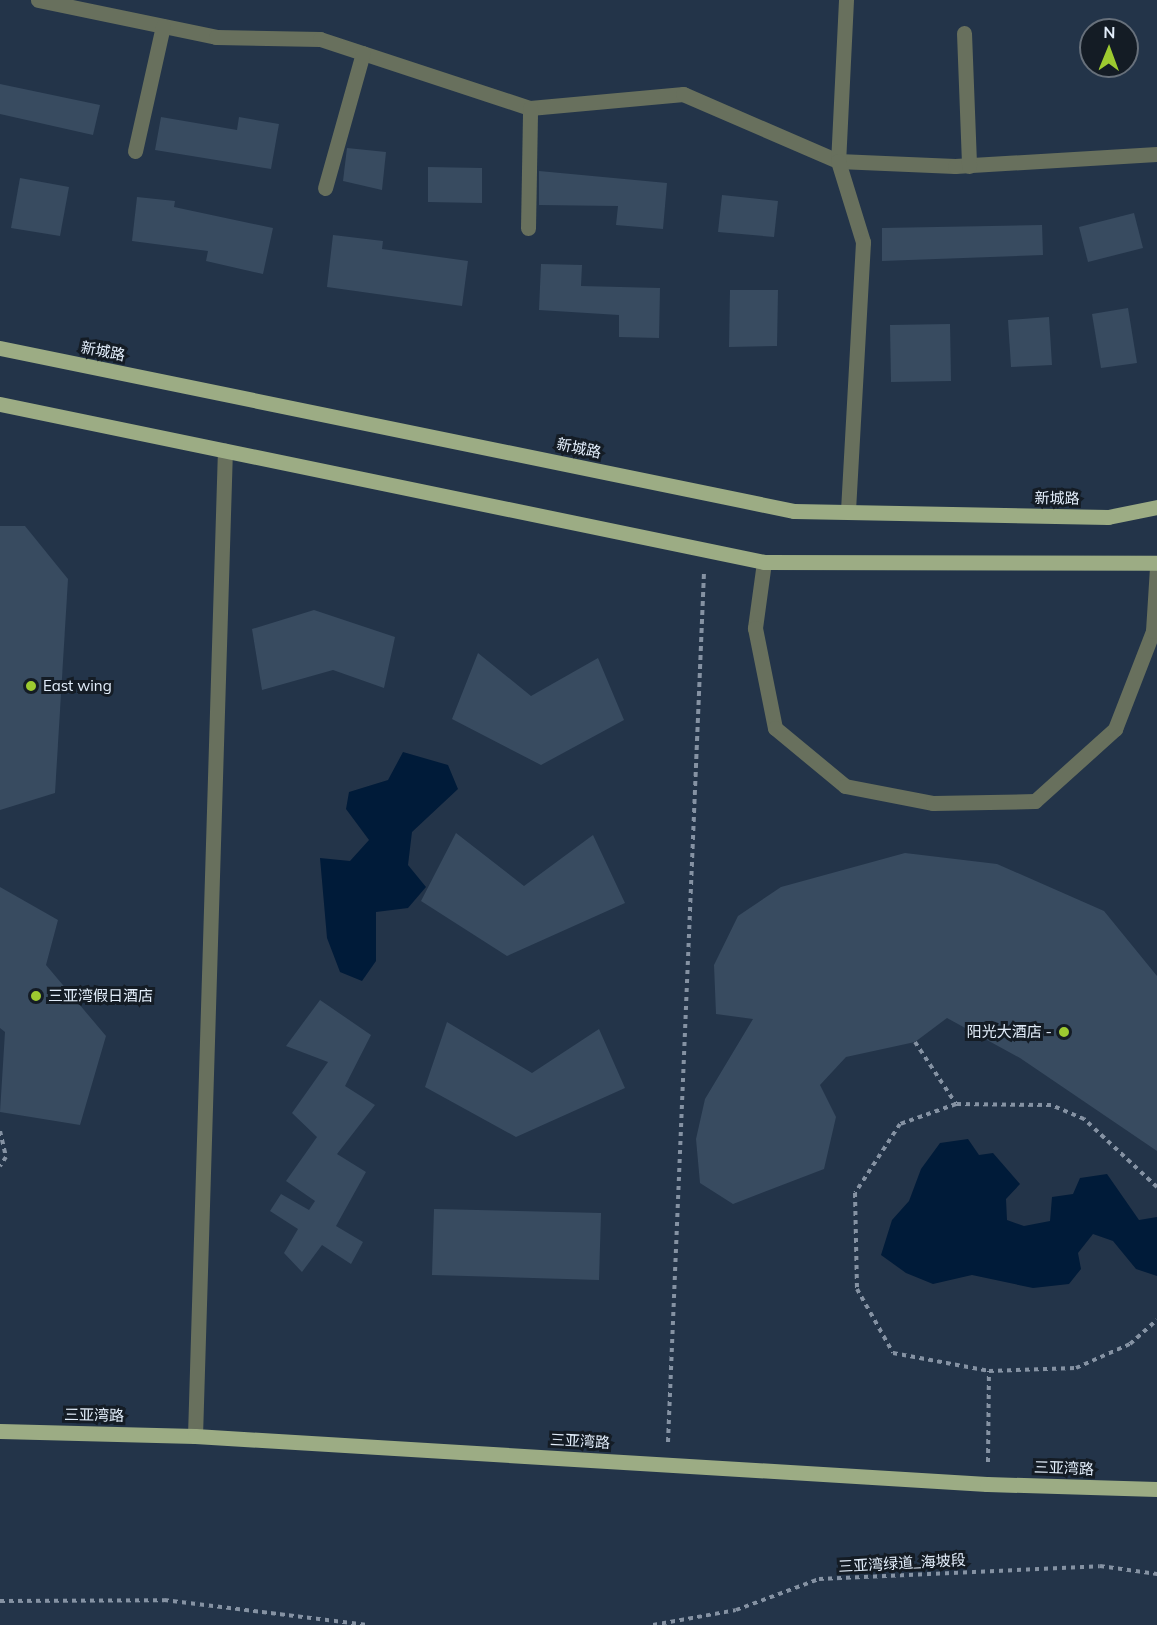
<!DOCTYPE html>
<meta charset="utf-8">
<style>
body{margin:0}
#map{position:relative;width:1157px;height:1625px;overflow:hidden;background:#233449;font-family:Mulish,"Noto Sans SC",sans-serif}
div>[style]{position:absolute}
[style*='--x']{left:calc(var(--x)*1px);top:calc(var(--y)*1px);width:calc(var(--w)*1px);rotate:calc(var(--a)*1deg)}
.water>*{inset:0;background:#001b39}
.building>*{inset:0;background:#384b60}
.path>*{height:4px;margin-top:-2px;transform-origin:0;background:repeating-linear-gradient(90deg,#8592a3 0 4.5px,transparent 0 9px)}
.minor>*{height:15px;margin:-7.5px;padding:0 7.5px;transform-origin:7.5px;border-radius:7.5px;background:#68705d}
.major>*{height:15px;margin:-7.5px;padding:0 7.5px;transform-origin:7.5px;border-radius:7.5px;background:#9cac84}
.dots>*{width:16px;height:16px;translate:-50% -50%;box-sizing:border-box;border:3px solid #141c25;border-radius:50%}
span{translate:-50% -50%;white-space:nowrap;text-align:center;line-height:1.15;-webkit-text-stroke:6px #141c25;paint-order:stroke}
.street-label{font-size:15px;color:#e3eefb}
.poi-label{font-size:15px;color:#e3eefb}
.left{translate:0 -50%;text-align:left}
.right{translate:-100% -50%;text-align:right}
.north{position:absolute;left:1079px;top:18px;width:60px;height:60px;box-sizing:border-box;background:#141c25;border:2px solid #67707b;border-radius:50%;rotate:1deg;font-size:16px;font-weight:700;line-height:24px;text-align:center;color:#e3eefb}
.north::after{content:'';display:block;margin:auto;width:21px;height:27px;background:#9dca30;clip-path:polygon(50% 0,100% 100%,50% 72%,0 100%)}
</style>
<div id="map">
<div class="water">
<i style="clip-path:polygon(403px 752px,448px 765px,458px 789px,412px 832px,408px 865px,426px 887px,408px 908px,376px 912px,376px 961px,362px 981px,340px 972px,327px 938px,320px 858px,350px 861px,369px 840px,346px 809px,349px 792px,388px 780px)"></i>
<i style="clip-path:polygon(968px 1139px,979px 1155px,993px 1153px,1020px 1184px,1006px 1199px,1007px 1220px,1024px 1226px,1050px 1221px,1052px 1197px,1073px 1194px,1080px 1178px,1107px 1174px,1139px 1220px,1157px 1217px,1157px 1276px,1136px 1269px,1113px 1241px,1093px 1234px,1078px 1253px,1081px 1269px,1069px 1284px,1033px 1288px,972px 1275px,933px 1284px,906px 1273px,881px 1255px,892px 1220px,909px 1201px,921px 1169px,940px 1143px)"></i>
</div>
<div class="building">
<i style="clip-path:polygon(0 84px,100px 105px,93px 135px,0 114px)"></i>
<i style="clip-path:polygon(161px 117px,237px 130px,239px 117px,279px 124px,271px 169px,155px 150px)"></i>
<i style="clip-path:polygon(347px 148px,386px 152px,382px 190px,343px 181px)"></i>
<i style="clip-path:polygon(428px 167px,482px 168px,482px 203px,428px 202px)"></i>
<i style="clip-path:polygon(539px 171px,667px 183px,663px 229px,616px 225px,618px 206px,539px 205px)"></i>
<i style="clip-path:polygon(20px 178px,69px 187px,60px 236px,11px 228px)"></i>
<i style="clip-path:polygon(722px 195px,778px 201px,774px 237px,718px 232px)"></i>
<i style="clip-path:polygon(137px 197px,175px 201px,174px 207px,273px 228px,263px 274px,206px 261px,208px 251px,132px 241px)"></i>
<i style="clip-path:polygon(1134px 213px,1143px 248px,1088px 262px,1079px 227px)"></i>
<i style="clip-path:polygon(1042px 225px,1043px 255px,882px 261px,882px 228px)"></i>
<i style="clip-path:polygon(333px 235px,383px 241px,382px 249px,468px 261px,462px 306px,327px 287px)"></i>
<i style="clip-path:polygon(541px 264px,582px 265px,581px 286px,660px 288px,659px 338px,619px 337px,619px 315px,539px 310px)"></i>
<i style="clip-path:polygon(730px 290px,778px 290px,777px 346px,729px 347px)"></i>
<i style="clip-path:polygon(1128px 308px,1137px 363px,1101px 368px,1092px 314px)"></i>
<i style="clip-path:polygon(1049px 317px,1052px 365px,1011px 367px,1008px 320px)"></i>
<i style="clip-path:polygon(950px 324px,951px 381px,891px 382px,890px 325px)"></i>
<i style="clip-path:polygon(0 526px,25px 526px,68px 579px,55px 793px,0 810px)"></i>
<i style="clip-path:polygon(314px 610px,395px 637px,384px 688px,333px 670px,262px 690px,252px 629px)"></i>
<i style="clip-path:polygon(478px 653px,531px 696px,598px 658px,624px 720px,541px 765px,452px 719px)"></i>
<i style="clip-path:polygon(456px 833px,524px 886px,593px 835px,625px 903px,507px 956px,421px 901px)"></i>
<i style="clip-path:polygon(905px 853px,997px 864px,1104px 911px,1157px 976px,1157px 1151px,1020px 1058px,947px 1018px,915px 1042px,846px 1057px,820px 1085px,836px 1117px,824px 1169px,733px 1204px,700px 1183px,696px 1139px,705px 1099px,753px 1019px,716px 1014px,714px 965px,738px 916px,781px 887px)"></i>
<i style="clip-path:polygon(0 887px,58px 920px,46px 965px,106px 1036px,80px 1125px,0 1112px,5px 1032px,0 1028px)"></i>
<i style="clip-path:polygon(320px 1000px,371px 1035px,345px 1086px,375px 1105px,337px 1154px,366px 1172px,336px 1226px,363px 1242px,351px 1264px,322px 1245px,302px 1272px,284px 1253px,298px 1229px,270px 1211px,281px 1194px,309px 1210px,315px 1201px,286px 1181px,317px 1137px,292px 1113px,328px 1062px,286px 1046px)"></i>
<i style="clip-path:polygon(447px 1022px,532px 1073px,599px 1029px,625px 1088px,516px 1137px,425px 1087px)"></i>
<i style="clip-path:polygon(434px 1209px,601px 1213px,599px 1280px,432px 1275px)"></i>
</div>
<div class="path">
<i style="--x:915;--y:1042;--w:74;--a:56.5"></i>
<i style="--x:0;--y:1131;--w:27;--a:77"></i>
<i style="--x:6;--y:1157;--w:11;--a:124"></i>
<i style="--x:1157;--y:1187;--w:100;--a:-137"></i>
<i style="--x:1084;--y:1119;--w:36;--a:-157"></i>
<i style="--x:1051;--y:1105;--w:95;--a:-179.4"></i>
<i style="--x:956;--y:1104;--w:59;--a:160.3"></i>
<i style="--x:900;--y:1124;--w:82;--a:123.1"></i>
<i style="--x:855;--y:1193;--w:96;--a:88.8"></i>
<i style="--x:857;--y:1289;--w:73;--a:60.6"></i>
<i style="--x:893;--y:1353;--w:98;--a:10.6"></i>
<i style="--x:989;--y:1371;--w:87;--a:-2"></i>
<i style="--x:1076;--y:1368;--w:59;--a:-24"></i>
<i style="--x:1130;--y:1344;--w:36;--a:-42"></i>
<i style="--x:668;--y:1442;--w:871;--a:-87.63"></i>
<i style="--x:988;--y:1462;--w:91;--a:-89.4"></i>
<i style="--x:0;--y:1601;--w:164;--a:-0.3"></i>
<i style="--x:164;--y:1600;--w:205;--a:7"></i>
<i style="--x:653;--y:1625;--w:84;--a:-10.2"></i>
<i style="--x:736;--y:1610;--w:89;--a:-20.5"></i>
<i style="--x:819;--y:1579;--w:281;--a:-2.6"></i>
<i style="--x:1100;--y:1566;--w:58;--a:8"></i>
</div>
<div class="minor">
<i style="--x:38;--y:0;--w:182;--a:11.7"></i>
<i style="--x:216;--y:37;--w:104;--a:1.1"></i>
<i style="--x:320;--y:39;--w:221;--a:18.2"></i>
<i style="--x:530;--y:108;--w:154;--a:-5.2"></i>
<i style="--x:683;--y:94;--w:169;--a:23.4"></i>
<i style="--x:838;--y:161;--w:117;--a:2.4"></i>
<i style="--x:955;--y:166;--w:202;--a:-3.4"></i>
<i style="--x:846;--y:0;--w:161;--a:92.8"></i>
<i style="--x:838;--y:161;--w:85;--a:72.8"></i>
<i style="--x:863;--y:242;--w:270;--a:93.2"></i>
<i style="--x:964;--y:33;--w:133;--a:87.8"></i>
<i style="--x:135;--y:151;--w:128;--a:-77.4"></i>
<i style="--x:325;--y:188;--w:140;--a:-74.3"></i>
<i style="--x:528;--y:228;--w:120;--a:-89"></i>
<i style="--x:764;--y:562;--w:67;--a:97.8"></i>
<i style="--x:755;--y:628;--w:102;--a:78.7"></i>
<i style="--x:775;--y:728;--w:91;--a:39.6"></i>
<i style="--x:845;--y:786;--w:90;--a:10.9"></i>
<i style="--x:933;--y:803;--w:102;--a:-1.1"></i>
<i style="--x:1035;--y:801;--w:108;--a:-42"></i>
<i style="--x:1115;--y:729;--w:105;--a:-68.8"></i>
<i style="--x:1153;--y:631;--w:64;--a:-86.4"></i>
<i style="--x:195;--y:1436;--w:986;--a:-88.26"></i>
</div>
<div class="major">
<i style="--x:0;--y:348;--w:811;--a:11.6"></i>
<i style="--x:794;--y:511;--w:314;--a:1.1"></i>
<i style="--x:1108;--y:517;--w:50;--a:-11.5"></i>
<i style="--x:0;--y:404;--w:780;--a:11.68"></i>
<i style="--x:764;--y:562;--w:393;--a:0.1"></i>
<i style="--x:0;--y:1431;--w:195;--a:1.5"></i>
<i style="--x:195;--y:1436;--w:793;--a:3.47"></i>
<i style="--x:987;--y:1484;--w:170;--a:1.7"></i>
</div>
<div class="dots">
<i style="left:31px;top:686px;background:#9dca30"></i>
<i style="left:36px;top:996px;background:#9dca30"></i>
<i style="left:1064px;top:1032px;background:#9dca30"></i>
</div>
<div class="street-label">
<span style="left:103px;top:351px;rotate:11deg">新城路</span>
<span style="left:579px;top:448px;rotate:12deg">新城路</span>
<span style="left:1057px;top:498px;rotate:1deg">新城路</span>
<span style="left:94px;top:1415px;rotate:1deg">三亚湾路</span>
<span style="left:580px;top:1441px;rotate:3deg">三亚湾路</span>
<span style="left:1064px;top:1468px;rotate:2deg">三亚湾路</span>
<span style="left:902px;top:1563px;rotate:-3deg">三亚湾绿道_海坡段</span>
</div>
<div class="poi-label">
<span class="left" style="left:43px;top:686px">East wing</span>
<span class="left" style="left:48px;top:996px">三亚湾假日酒店</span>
<span class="right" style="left:1052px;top:1032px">阳光大酒店 -</span>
</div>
<div class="north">N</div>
</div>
